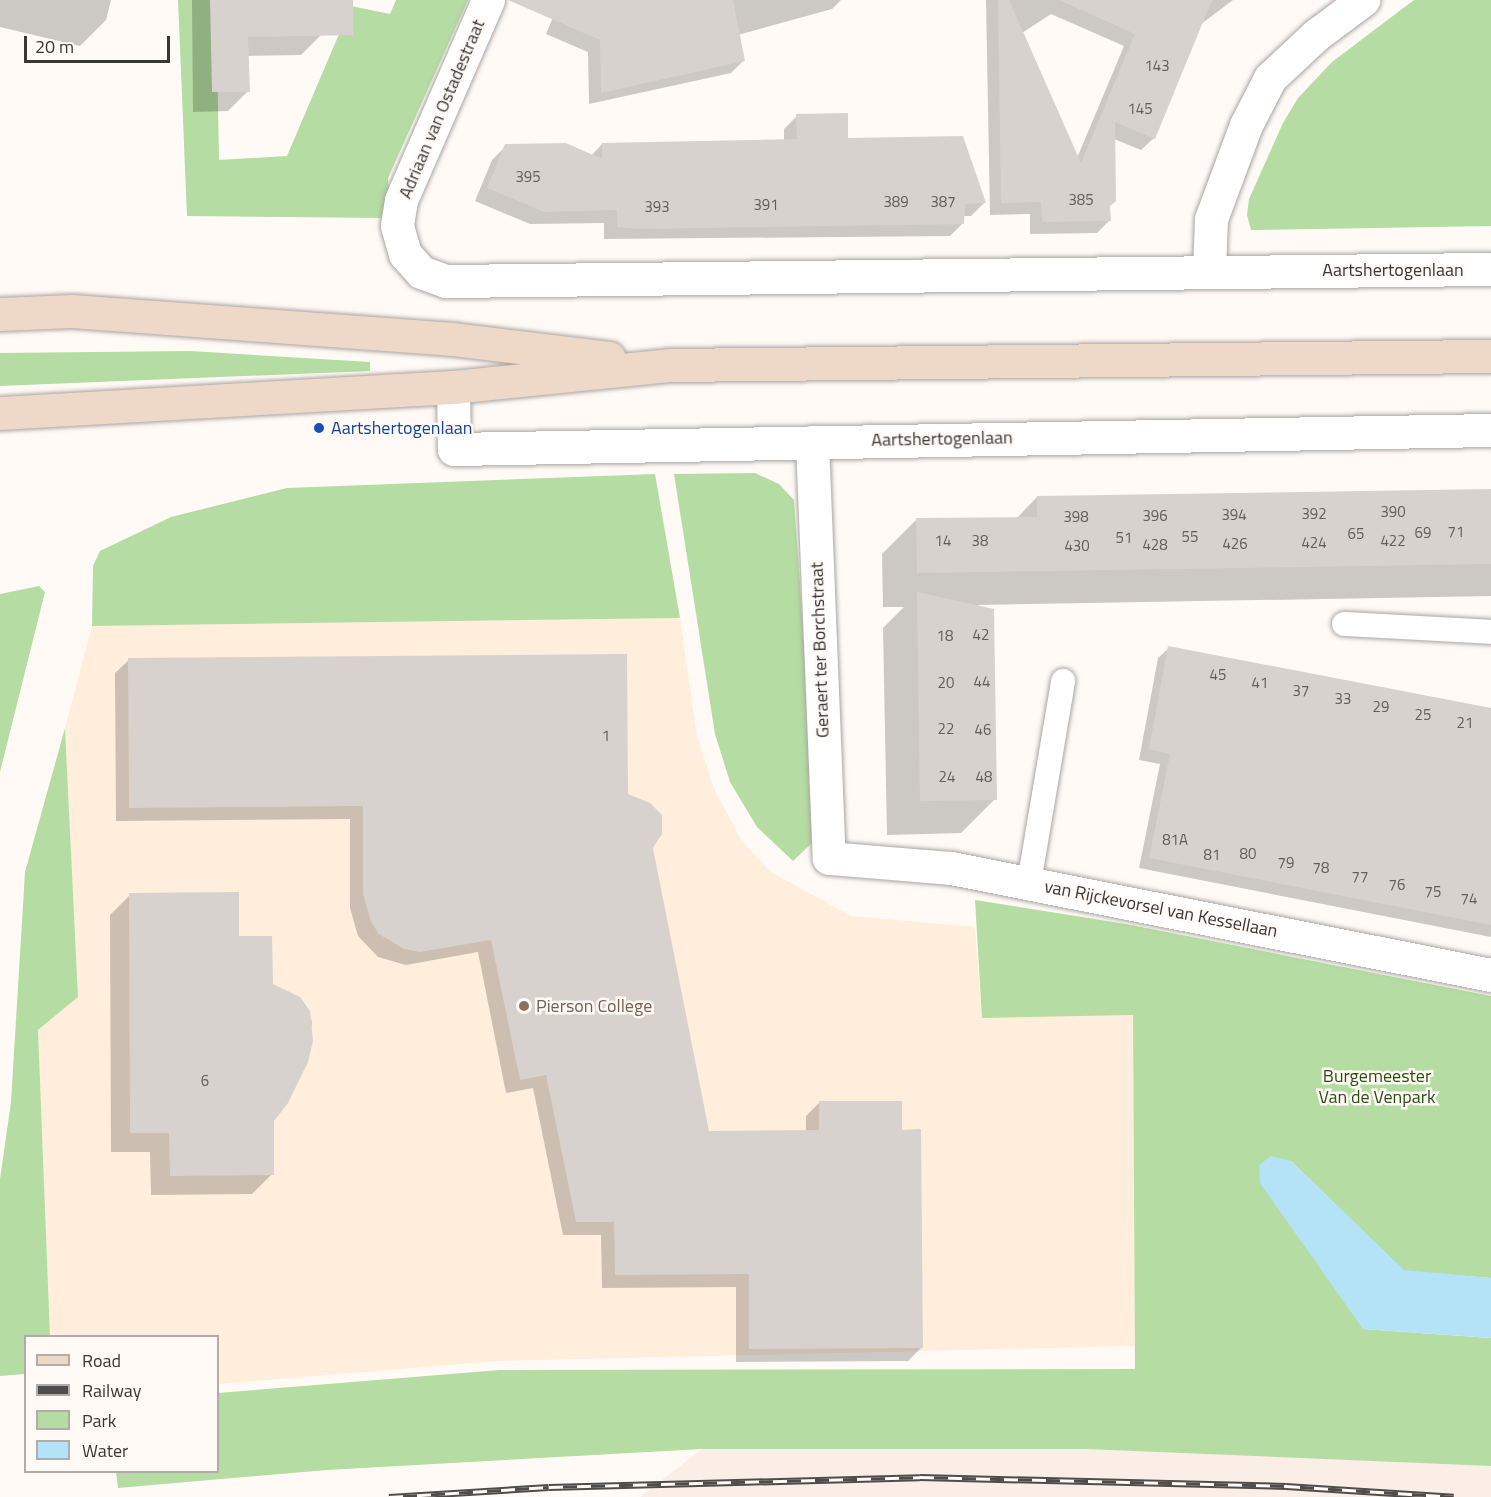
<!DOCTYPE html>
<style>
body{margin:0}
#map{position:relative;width:1491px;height:1497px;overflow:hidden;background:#fffaf6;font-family:"Titillium Web",sans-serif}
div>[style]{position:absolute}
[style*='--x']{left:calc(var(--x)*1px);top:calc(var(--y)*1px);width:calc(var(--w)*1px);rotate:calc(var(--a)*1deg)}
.built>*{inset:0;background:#fbeee6}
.education>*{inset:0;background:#ffeedc}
.green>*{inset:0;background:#b5dca2}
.water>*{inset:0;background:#b4e3f8}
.shadow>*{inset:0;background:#0003}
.building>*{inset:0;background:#d7d2ce}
.roads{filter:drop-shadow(0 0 2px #aaa5a2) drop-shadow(0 0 2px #aaa5a2)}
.lane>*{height:24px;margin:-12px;padding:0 12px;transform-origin:12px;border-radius:12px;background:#fff}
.street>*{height:33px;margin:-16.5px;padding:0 16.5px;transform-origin:16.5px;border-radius:16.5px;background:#fff}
.secondary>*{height:33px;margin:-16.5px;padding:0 16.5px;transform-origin:16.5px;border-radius:16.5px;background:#eed8c7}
.rail>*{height:7px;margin-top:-3.5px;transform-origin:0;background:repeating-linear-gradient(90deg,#fffaf6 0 14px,#4f4d4c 0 28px);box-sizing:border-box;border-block:2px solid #4f4d4c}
.dots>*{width:16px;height:16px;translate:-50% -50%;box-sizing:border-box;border:3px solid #fffaf6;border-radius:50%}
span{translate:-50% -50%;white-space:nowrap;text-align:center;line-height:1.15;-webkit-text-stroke:5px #fffaf6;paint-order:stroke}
.number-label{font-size:15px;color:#605e5c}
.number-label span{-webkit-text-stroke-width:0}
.street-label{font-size:18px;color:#393736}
.transit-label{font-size:18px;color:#164399}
.left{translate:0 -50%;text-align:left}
.education-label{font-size:18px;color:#785e54}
.park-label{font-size:18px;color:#2a5011}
.legend{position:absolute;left:24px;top:1335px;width:195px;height:138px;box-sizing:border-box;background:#fffaf6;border:2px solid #b0aca9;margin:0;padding:8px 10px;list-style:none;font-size:18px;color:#393736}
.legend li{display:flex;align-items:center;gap:12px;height:30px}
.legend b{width:30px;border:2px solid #b0aca9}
.scale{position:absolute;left:24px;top:36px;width:146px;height:27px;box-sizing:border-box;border:3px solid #393736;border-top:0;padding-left:8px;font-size:18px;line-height:21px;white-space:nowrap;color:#393736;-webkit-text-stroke:4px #fffaf6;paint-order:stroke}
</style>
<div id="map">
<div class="built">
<i style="clip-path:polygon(702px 1449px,1086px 1449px,1491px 1466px,1491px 1497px,640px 1497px)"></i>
</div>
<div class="education">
<i style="clip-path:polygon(680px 618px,697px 737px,714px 789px,742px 841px,771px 872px,851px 916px,975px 927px,982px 1017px,1133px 1015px,1135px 1346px,499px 1361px,218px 1384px,218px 1336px,50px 1336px,38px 1030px,78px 997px,65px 728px,92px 626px)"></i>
</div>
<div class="green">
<i style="clip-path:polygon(178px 0,216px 0,219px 160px,287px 156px,351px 6px,390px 14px,396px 0,468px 0,388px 178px,390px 218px,187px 216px)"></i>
<i style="clip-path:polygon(1414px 0,1491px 0,1491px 226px,1251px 230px,1247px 215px,1249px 199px,1283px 123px,1298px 98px,1332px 62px)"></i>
<i style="clip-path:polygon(190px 351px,370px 362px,370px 371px,0 386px,0 353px)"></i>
<i style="clip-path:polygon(755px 473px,779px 484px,794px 500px,817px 829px,813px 842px,793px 861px,757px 827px,730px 782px,715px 734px,674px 474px)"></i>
<i style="clip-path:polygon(655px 474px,680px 618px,92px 626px,93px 566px,100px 551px,171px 517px,287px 488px)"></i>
<i style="clip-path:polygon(39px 586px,45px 592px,0 772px,0 594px)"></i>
<i style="clip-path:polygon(65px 728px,78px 997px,38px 1030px,50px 1336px,26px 1336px,25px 1374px,0 1376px,0 1179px,11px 1102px,25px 872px)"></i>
<i style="clip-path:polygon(975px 900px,1126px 924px,1491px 996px,1491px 1278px,1404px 1271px,1291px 1161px,1363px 1329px,1491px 1338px,1491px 1466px,1086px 1449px,702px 1449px,327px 1470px,118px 1488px,116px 1472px,218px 1472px,218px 1393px,500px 1370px,1135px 1369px,1133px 1015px,982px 1018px)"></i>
</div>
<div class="water">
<i style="clip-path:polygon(1271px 1156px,1291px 1161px,1404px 1270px,1491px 1278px,1491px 1338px,1363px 1329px,1260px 1183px,1259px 1165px)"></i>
</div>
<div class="shadow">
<i style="clip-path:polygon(0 0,111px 0,106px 20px,80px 46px,0 27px)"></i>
<i style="clip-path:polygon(192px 0,320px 0,321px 35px,301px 55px,247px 56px,248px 91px,228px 111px,193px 112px)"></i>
<i style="clip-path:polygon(560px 0,841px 0,832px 9px,738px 35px,743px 61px,731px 73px,589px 104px,588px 52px,546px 34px)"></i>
<i style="clip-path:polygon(evenodd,986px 0,1233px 0,1200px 25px,1154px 138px,1141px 150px,1114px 139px,1109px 221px,1097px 233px,1030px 234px,1030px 214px,990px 215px,986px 0,1051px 14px,1124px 46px,1077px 158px,1022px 33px,1051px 14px)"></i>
<i style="clip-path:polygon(797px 116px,984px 203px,971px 216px,963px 216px,963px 223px,950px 236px,604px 239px,604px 223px,530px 224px,475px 201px,492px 160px,506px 146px,591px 156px,602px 144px,784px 141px,784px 129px)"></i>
<i style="clip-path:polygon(1491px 491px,1491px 596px,978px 605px,995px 799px,961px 833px,887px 835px,883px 628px,904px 607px,883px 607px,882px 554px,916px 520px,1016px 519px,1037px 497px)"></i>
<i style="clip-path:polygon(1169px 648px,1491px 710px,1491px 937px,1139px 868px,1160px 764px,1139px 760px,1158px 658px)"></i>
<i style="clip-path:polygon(129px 660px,626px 795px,652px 848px,708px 1132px,806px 1132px,806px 1116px,819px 1103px,901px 1131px,921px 1348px,908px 1361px,736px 1362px,736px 1287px,602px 1288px,601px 1235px,563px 1235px,533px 1088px,506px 1093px,478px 952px,406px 965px,378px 957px,358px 936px,350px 908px,350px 819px,116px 821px,115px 673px)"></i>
<i style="clip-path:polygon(130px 895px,238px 937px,271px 985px,303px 1002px,312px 1022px,306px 1062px,272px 1121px,272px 1174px,252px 1194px,151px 1195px,150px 1152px,111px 1152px,110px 915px)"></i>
</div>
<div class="building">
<i style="clip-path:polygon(210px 0,353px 0,353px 35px,248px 37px,250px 92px,212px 92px)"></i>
<i style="clip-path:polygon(508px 0,733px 0,745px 61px,601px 93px,600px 40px)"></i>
<i style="clip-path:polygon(998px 0,1009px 0,1081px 163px,1135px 34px,1059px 0,1212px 0,1155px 139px,1115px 122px,1116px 201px,1110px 206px,1111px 221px,1042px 222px,1041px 202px,1001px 203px)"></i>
<i style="clip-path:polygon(848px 113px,848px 138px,963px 136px,986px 203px,965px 204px,964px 224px,638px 229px,617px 227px,617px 210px,544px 212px,487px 188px,505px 144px,566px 143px,602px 159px,602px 143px,797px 139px,796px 114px)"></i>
<i style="clip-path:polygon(1491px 489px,1491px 564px,917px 573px,916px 518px,1037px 517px,1037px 496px)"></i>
<i style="clip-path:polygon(917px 592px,994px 609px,997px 800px,920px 801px)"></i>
<i style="clip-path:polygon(1168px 646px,1491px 708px,1491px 925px,1149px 858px,1170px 754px,1149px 749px)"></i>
<i style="clip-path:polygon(627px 654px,628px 794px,650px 803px,662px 815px,662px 834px,653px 848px,709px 1131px,819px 1130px,819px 1101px,902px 1101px,902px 1130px,921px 1129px,923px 1348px,749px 1349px,749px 1274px,615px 1275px,614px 1222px,576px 1222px,546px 1075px,520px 1080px,491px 940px,420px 952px,404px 949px,379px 934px,371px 922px,363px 894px,363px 806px,129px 808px,128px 658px)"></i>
<i style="clip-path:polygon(239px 892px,239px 936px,272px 936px,273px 984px,300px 997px,310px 1011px,313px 1041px,308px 1062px,288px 1103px,274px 1121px,274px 1175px,170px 1176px,169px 1133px,130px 1133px,129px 893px)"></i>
</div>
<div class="roads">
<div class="lane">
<i style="--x:1344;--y:624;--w:147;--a:3.1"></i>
<i style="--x:1029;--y:883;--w:205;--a:-80.4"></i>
</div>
<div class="street">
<i style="--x:488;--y:0;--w:218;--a:113.5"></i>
<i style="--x:401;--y:200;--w:26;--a:99"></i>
<i style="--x:397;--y:226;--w:29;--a:74"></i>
<i style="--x:405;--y:254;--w:24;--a:48"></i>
<i style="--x:421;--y:272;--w:27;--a:20"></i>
<i style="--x:446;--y:281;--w:1045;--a:-0.66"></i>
<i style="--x:1209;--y:271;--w:52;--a:-87.8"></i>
<i style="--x:1211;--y:219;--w:100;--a:-69.6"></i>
<i style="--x:1246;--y:125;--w:53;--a:-62.9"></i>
<i style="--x:1270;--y:78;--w:63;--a:-43.1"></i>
<i style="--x:1316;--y:35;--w:59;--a:-36.7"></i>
<i style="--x:453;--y:387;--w:62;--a:89.1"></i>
<i style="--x:454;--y:449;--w:1037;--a:-1.05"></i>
<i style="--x:812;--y:442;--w:416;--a:87.7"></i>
<i style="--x:829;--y:858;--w:122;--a:4.7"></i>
<i style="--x:951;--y:868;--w:550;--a:11.21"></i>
</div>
<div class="secondary">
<i style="--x:0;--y:314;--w:72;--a:-2.4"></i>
<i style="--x:72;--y:311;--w:382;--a:4.2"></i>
<i style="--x:453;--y:339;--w:157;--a:6.9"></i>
<i style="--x:0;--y:413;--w:454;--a:-3.3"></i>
<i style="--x:453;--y:387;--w:218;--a:-5.8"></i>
<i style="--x:670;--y:365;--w:821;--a:-0.63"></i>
</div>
</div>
<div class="rail">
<i style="--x:389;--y:1497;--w:160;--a:-3.6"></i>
<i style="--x:549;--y:1487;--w:371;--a:-1.5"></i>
<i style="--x:920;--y:1477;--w:366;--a:1.4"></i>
<i style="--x:1286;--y:1486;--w:168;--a:3.7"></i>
</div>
<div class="dots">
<i style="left:319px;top:428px;background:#1a4fb4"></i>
<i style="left:524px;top:1006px;background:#8d6e63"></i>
</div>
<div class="number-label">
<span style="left:1157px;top:66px">143</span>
<span style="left:1140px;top:109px">145</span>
<span style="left:528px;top:177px">395</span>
<span style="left:1081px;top:200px">385</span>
<span style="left:896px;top:202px">389</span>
<span style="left:943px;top:202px">387</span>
<span style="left:766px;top:205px">391</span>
<span style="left:657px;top:207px">393</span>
<span style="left:1393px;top:512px">390</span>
<span style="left:1314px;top:514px">392</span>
<span style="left:1234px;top:515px">394</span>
<span style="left:1155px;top:516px">396</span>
<span style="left:1076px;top:517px">398</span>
<span style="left:1456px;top:532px">71</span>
<span style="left:1423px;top:533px">69</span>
<span style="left:1356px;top:534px">65</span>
<span style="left:1190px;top:537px">55</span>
<span style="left:1124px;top:538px">51</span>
<span style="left:943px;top:541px">14</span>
<span style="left:980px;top:541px">38</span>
<span style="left:1393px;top:541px">422</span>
<span style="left:1314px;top:543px">424</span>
<span style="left:1235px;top:544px">426</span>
<span style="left:1155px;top:545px">428</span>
<span style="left:1077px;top:546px">430</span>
<span style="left:981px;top:635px">42</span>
<span style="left:945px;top:636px">18</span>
<span style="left:1218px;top:675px">45</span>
<span style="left:982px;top:682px">44</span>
<span style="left:946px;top:683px">20</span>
<span style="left:1260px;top:683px">41</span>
<span style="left:1301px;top:691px">37</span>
<span style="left:1343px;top:699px">33</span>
<span style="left:1381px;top:707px">29</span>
<span style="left:1423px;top:715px">25</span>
<span style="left:1465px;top:723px">21</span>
<span style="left:946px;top:729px">22</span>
<span style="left:983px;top:730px">46</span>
<span style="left:606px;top:736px">1</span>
<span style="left:947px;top:777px">24</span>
<span style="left:984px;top:777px">48</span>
<span style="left:1175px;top:840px">81A</span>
<span style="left:1248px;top:854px">80</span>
<span style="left:1212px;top:855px">81</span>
<span style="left:1286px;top:863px">79</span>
<span style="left:1321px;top:868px">78</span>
<span style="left:1360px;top:877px">77</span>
<span style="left:1397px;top:885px">76</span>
<span style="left:1433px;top:892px">75</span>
<span style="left:1469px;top:899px">74</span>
<span style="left:205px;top:1081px">6</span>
</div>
<div class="street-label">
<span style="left:442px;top:109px;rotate:-67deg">Adriaan van Ostadestraat</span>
<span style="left:1393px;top:270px">Aartshertogenlaan</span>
<span style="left:942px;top:439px;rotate:-1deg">Aartshertogenlaan</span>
<span style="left:820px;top:650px;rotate:-92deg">Geraert ter Borchstraat</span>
<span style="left:1161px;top:909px;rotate:11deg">van Rijckevorsel van Kessellaan</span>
</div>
<div class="transit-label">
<span class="left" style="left:331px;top:428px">Aartshertogenlaan</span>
</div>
<div class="education-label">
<span class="left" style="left:536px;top:1006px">Pierson College</span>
</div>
<div class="park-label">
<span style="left:1377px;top:1087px">Burgemeester<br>Van de Venpark</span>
</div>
<ul class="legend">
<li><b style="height:8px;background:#eed8c7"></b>Road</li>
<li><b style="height:8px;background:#4f4d4c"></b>Railway</li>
<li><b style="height:16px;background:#b5dca2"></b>Park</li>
<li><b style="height:16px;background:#b4e3f8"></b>Water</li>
</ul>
<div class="scale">20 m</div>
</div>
